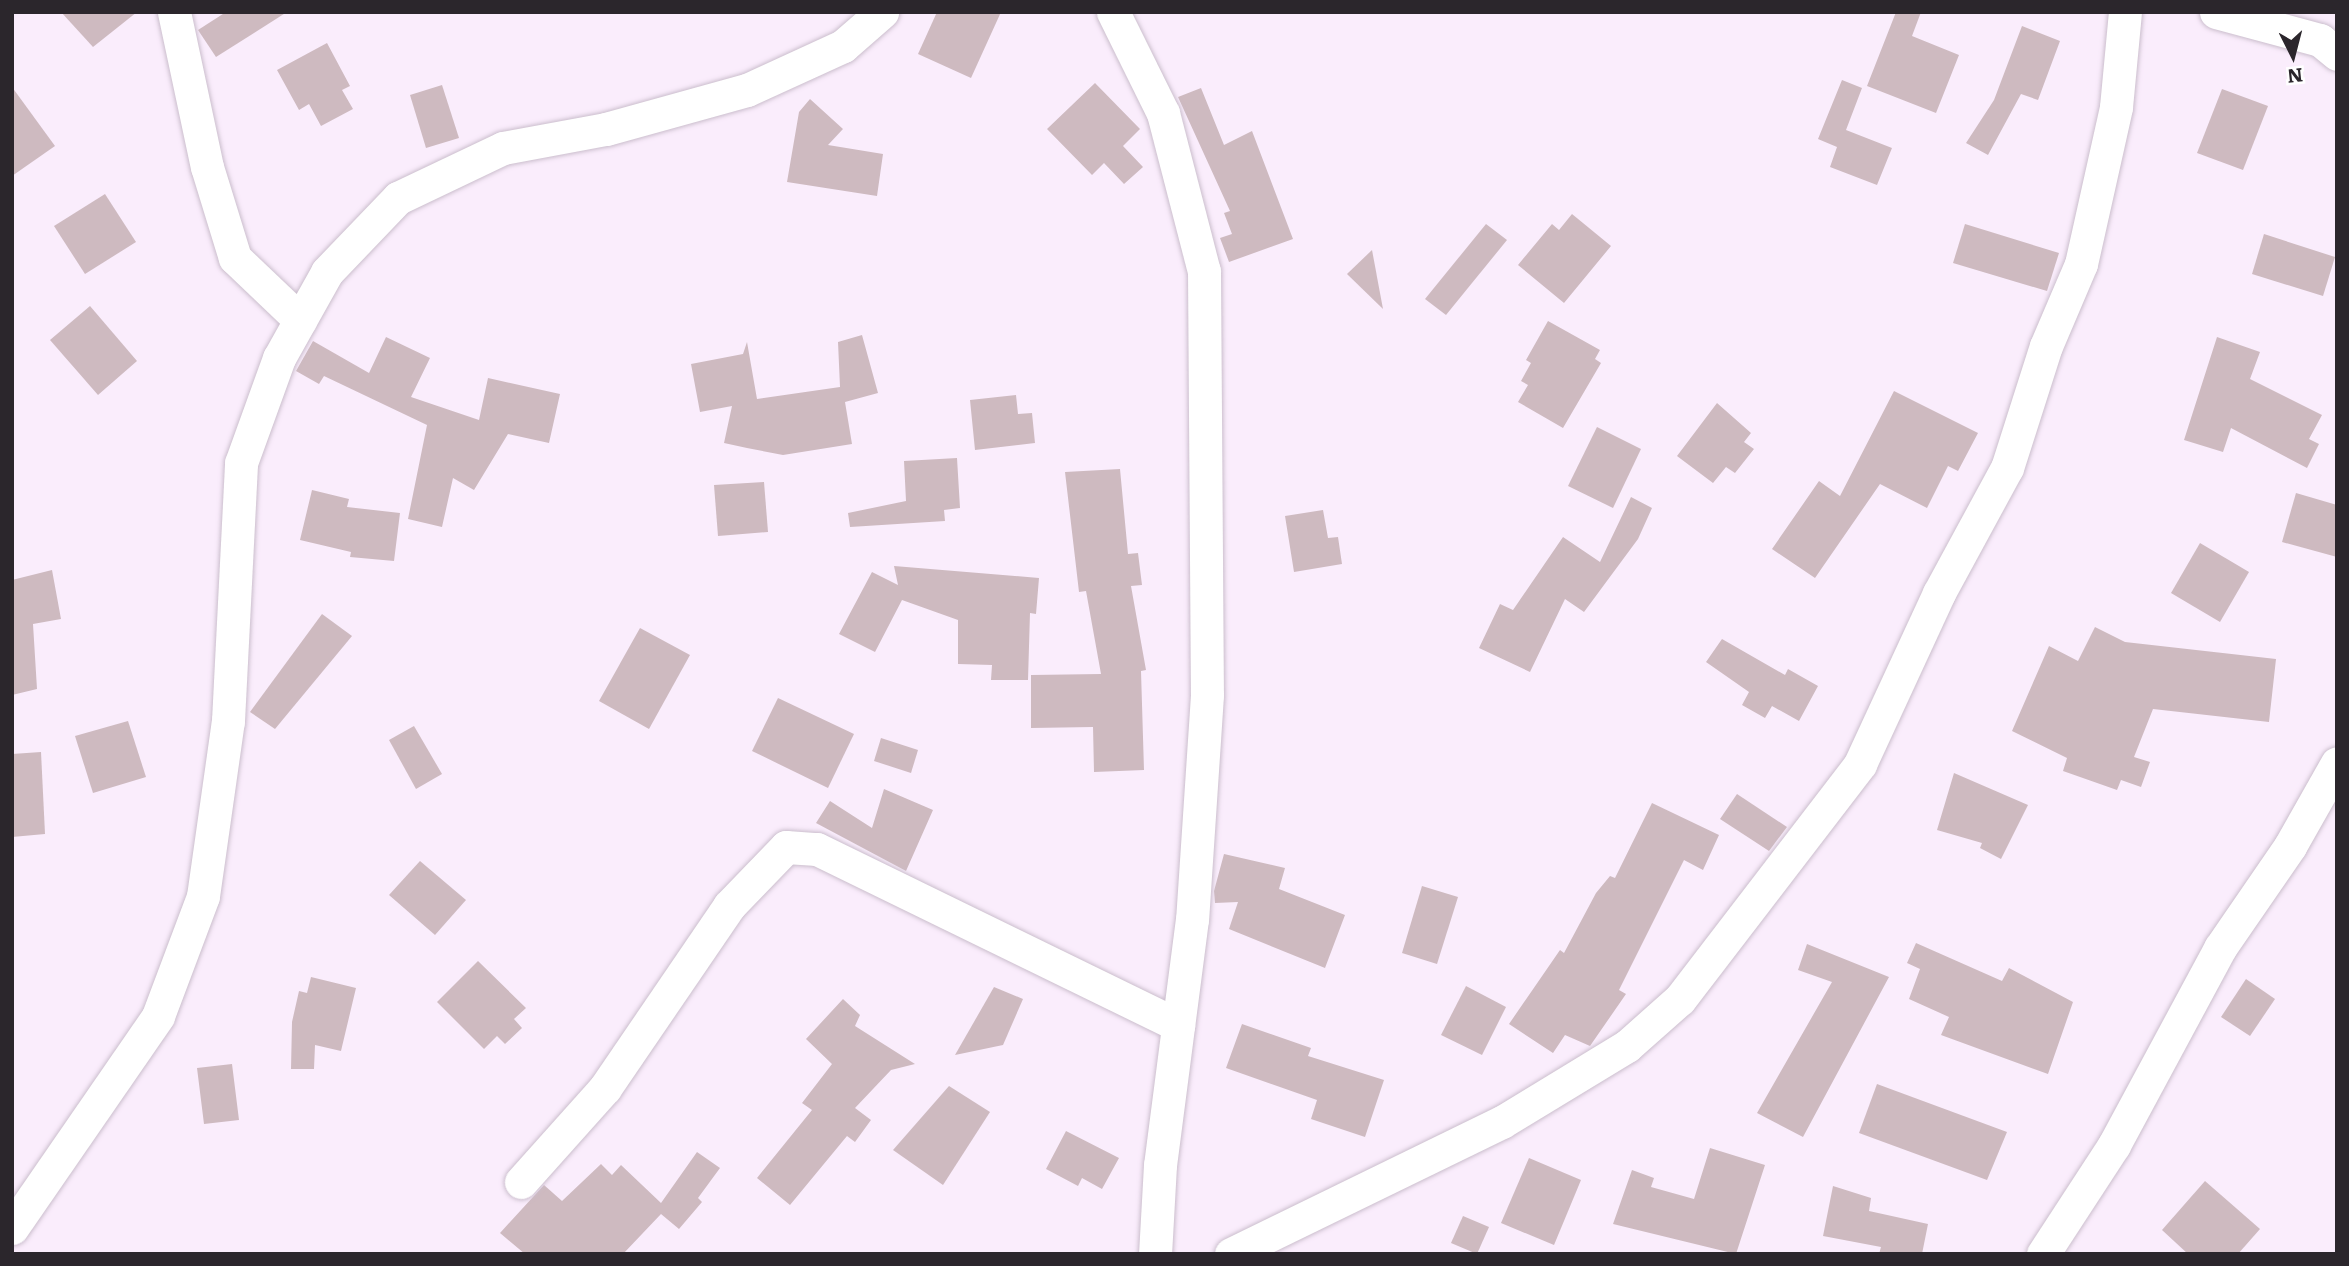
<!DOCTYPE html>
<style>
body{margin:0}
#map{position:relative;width:2349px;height:1266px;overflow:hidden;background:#faedfc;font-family:Literata,serif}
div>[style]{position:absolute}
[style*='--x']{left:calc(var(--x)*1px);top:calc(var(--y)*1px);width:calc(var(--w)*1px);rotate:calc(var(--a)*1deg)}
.building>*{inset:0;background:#cebac0}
.roads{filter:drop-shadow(0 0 2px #cbbecd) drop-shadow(0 0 2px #cbbecd)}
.minor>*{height:33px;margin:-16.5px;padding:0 16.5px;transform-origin:16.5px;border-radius:16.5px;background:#fff}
span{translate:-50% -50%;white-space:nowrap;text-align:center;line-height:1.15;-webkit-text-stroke:7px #fff;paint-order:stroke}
.frame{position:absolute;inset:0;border:14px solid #2b262c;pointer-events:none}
.north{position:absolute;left:2258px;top:21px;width:70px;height:70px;-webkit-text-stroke:5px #fff;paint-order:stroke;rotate:174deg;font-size:19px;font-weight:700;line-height:28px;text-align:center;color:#2b262c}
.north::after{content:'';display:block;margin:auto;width:24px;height:32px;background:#2b262c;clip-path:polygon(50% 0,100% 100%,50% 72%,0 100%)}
</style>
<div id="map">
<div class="building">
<i style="clip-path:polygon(61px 12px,137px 12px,93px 47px)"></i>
<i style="clip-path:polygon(226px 12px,287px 12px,216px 57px,198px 30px)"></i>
<i style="clip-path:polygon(937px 12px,1001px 12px,971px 78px,918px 54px)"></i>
<i style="clip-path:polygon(1896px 12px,1921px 12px,1912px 36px,1959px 55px,1936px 113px,1867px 86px)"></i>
<i style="clip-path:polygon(2022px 26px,2060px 41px,2038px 100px,2021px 94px,1988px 155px,1966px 143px,1994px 100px)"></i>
<i style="clip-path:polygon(327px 43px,350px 86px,342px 90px,353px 109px,321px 126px,309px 104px,299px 110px,277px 70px)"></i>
<i style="clip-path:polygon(1842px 80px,1862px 88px,1846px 130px,1892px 148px,1877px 185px,1830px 167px,1837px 147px,1818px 139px)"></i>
<i style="clip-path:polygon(1095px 83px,1140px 129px,1123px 146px,1143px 167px,1124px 184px,1104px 163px,1092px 175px,1047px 129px)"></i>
<i style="clip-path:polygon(442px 85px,459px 138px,426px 148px,410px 95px)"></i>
<i style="clip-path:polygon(12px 87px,55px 146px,12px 176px)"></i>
<i style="clip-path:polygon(1201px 88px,1224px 145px,1252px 131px,1293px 239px,1229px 262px,1220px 238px,1232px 234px,1224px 213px,1230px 211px,1178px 97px)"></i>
<i style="clip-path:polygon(2222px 89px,2268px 106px,2243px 170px,2197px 153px)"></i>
<i style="clip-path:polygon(810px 99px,843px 129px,828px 145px,883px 154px,877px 196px,787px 182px,799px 112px)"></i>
<i style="clip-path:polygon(105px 194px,136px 242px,85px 274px,54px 226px)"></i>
<i style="clip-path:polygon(1572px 214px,1611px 246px,1564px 303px,1518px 265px,1552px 224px,1559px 230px)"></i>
<i style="clip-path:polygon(1486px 224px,1507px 240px,1446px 315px,1425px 299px)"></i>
<i style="clip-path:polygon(1965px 224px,2059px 253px,2047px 291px,1953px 263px)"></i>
<i style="clip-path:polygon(2264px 234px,2335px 257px,2323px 296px,2252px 274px)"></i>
<i style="clip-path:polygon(1372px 250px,1383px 309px,1347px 274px)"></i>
<i style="clip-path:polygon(90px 306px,137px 361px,98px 395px,50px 340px)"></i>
<i style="clip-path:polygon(1548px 321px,1600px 350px,1595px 359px,1601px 363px,1563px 428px,1518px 402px,1528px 385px,1521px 381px,1531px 363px,1526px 360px)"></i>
<i style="clip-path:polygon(862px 335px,878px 393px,845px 402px,852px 444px,783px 455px,747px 448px,724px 443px,732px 406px,700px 412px,691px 364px,743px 354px,747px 342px,757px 399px,840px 387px,838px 342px)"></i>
<i style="clip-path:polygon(386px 337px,430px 358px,411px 397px,479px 420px,488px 378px,560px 394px,549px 443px,508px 434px,474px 490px,453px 478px,442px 527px,408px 519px,427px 425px,324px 376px,319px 384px,296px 371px,313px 341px,369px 373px)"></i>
<i style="clip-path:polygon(2217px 337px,2260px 352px,2250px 379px,2322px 415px,2309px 439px,2319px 444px,2307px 468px,2231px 428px,2223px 452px,2184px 440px)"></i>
<i style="clip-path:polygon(1894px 391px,1978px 433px,1958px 471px,1948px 466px,1927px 508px,1880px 484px,1815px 578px,1772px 549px,1819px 481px,1840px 496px)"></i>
<i style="clip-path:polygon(1016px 395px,1018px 414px,1032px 413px,1035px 443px,975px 450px,970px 400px)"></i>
<i style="clip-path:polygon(1717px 403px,1751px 433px,1744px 442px,1754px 449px,1735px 473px,1726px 467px,1713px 483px,1677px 456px)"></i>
<i style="clip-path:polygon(1597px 427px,1641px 449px,1613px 508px,1568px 486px)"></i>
<i style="clip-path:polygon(957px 458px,960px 508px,944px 510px,945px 521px,850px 527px,848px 513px,906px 501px,904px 461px)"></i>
<i style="clip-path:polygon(1120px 469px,1128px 554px,1138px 553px,1142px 585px,1131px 586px,1146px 670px,1141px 671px,1144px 770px,1094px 772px,1093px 727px,1031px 728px,1031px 675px,1101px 674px,1086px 591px,1079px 592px,1065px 472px)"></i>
<i style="clip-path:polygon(764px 482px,768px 532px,718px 536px,714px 485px)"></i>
<i style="clip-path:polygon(312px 490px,349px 499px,347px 507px,400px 513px,394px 561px,350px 557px,351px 552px,300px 540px)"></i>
<i style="clip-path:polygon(2296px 493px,2337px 505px,2337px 557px,2282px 542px)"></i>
<i style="clip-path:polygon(1631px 497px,1652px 508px,1638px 539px,1584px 612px,1565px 599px,1530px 672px,1479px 648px,1500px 604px,1513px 610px,1563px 537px,1600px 562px)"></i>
<i style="clip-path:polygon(1323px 510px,1328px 538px,1338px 537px,1342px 564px,1294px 572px,1285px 516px)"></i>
<i style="clip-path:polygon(2200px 543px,2249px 572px,2220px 622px,2171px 593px)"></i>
<i style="clip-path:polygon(894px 566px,1039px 578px,1036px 614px,1030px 613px,1028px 680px,991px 680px,992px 665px,958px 664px,958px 620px,902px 600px,875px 652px,839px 634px,872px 572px,898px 585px)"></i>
<i style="clip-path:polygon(52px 570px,61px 619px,33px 624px,37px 689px,12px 695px,12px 580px)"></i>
<i style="clip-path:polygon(322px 614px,352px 636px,275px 729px,250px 712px)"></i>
<i style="clip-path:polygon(2095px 627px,2125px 642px,2276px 659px,2269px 722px,2153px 709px,2134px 757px,2150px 762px,2141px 787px,2121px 780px,2117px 790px,2063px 771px,2067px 758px,2012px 731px,2049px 646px,2078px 661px)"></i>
<i style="clip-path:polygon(640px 628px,690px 655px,649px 729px,599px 701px)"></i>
<i style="clip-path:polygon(1722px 639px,1785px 675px,1788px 669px,1818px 686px,1799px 721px,1772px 706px,1765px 718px,1742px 705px,1749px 692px,1706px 662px)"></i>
<i style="clip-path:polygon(778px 698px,854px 734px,828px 788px,752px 751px)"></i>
<i style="clip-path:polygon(128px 721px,146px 777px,93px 793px,75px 736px)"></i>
<i style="clip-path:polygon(414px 726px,442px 774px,416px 789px,389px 740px)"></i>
<i style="clip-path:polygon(881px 738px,918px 750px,911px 773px,874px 761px)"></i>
<i style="clip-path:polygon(41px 752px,45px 834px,12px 837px,12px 754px)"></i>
<i style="clip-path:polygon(1954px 773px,2028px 805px,2001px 859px,1980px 848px,1982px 843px,1937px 830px)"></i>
<i style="clip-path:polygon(884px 789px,933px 810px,906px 871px,816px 823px,830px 801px,872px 828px)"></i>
<i style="clip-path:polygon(1737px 794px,1787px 827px,1769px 851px,1720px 819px)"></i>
<i style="clip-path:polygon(1652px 803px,1719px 835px,1703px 870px,1684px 860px,1619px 990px,1626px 994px,1590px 1046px,1565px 1035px,1553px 1053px,1509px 1024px,1560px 950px,1564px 953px,1596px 893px,1610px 876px,1615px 878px)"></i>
<i style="clip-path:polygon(1224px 854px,1285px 868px,1279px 889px,1345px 915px,1325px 968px,1229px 929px,1238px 902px,1215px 903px,1214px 891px)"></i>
<i style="clip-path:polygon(420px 861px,466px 900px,435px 935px,389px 895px)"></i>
<i style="clip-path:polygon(1422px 886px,1458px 897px,1437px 964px,1402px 953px)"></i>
<i style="clip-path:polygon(1916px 943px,2002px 981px,2009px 968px,2073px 1002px,2048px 1074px,1941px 1035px,1949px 1017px,1909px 999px,1920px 969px,1907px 963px)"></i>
<i style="clip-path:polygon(1807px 944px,1889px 977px,1803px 1137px,1757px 1113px,1832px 982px,1798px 970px)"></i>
<i style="clip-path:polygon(478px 961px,526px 1008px,514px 1019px,522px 1028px,505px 1044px,497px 1036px,484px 1049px,437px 1002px)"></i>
<i style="clip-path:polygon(311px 977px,356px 988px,341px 1051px,315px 1045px,314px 1069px,291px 1069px,292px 1022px,299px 991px,307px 993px)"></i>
<i style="clip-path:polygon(2246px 979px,2275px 999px,2250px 1036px,2221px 1017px)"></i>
<i style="clip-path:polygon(1466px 986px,1506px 1007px,1482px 1055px,1441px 1035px)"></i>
<i style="clip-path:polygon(994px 987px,1023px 999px,1003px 1045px,955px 1055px)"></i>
<i style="clip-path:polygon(843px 999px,860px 1015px,855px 1026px,915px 1064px,891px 1070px,855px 1108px,871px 1120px,855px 1142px,847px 1136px,790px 1205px,757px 1178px,812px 1110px,802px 1103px,832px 1064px,806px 1039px)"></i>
<i style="clip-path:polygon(1242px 1024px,1311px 1048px,1308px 1056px,1384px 1080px,1365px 1137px,1311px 1119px,1317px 1100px,1226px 1068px)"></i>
<i style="clip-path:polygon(232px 1064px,239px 1120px,204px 1124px,197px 1068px)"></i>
<i style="clip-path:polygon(1877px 1084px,2007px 1132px,1987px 1180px,1859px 1133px)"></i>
<i style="clip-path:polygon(949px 1086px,990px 1112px,943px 1185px,893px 1150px)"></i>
<i style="clip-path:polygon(1066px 1131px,1119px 1158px,1102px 1189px,1082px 1178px,1078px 1186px,1046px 1169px)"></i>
<i style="clip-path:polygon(1710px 1148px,1765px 1165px,1736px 1254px,1613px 1224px,1632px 1170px,1654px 1178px,1651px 1187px,1694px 1199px)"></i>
<i style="clip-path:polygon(697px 1152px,720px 1168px,698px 1198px,702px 1202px,679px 1229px,661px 1214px,623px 1254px,525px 1254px,500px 1233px,544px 1185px,562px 1201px,601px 1164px,612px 1175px,621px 1165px,661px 1203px)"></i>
<i style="clip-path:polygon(1529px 1158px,1581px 1180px,1554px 1245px,1501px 1223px)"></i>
<i style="clip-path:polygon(2205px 1181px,2260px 1229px,2238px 1254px,2188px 1254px,2162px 1230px)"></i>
<i style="clip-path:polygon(1833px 1186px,1871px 1198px,1869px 1211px,1928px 1224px,1922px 1254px,1879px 1254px,1881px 1247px,1823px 1236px)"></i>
<i style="clip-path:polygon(1463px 1216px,1489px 1227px,1477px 1254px,1451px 1243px)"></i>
</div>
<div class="roads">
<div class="minor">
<i style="--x:174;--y:12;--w:158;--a:78"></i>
<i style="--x:207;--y:167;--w:95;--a:72.9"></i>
<i style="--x:235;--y:258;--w:90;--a:43.6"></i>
<i style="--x:1113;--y:12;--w:113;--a:63.7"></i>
<i style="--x:1163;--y:113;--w:163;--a:75.5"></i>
<i style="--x:1204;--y:271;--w:424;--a:89.6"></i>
<i style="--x:1207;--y:695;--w:225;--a:93.8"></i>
<i style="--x:1192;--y:919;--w:248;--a:97.4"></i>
<i style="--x:1160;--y:1165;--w:89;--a:93.2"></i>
<i style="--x:2216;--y:12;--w:108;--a:15.1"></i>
<i style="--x:2320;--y:40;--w:22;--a:39"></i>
<i style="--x:521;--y:1182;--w:126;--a:-48.2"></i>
<i style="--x:605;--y:1088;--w:220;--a:-55.7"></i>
<i style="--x:729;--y:906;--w:82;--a:-46"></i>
<i style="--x:786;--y:847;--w:31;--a:4"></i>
<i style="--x:817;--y:849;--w:402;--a:26"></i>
<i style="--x:12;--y:1228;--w:257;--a:-55.4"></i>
<i style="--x:158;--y:1016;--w:128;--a:-69.4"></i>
<i style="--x:203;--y:896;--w:177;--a:-81.9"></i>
<i style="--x:228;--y:721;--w:258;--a:-87.1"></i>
<i style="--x:241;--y:463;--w:112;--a:-70.1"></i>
<i style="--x:279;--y:358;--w:98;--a:-60.8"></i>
<i style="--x:327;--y:272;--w:103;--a:-46.2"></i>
<i style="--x:398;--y:198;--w:116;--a:-25.5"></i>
<i style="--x:503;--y:148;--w:105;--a:-10.5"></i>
<i style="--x:606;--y:129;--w:146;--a:-15.5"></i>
<i style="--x:747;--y:90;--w:106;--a:-24.6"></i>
<i style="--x:843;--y:46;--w:52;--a:-41.1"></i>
<i style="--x:1231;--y:1254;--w:301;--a:-26"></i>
<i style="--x:1502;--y:1122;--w:146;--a:-31.3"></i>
<i style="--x:1627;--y:1046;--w:71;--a:-41.6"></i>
<i style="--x:1680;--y:999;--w:296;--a:-52.5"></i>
<i style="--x:1860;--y:764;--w:188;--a:-65.2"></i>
<i style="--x:1939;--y:593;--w:142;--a:-61.5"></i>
<i style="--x:2007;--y:468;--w:128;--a:-72.3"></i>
<i style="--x:2046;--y:346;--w:89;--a:-66.9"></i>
<i style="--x:2081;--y:264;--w:161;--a:-77.4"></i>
<i style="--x:2116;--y:107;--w:95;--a:-84.6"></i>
<i style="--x:2043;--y:1254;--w:130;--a:-56.9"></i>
<i style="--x:2114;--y:1145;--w:224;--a:-61.7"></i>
<i style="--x:2220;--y:948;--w:124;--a:-55.5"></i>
<i style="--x:2290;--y:846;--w:95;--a:-60.5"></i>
</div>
</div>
<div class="frame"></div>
<div class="north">N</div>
</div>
